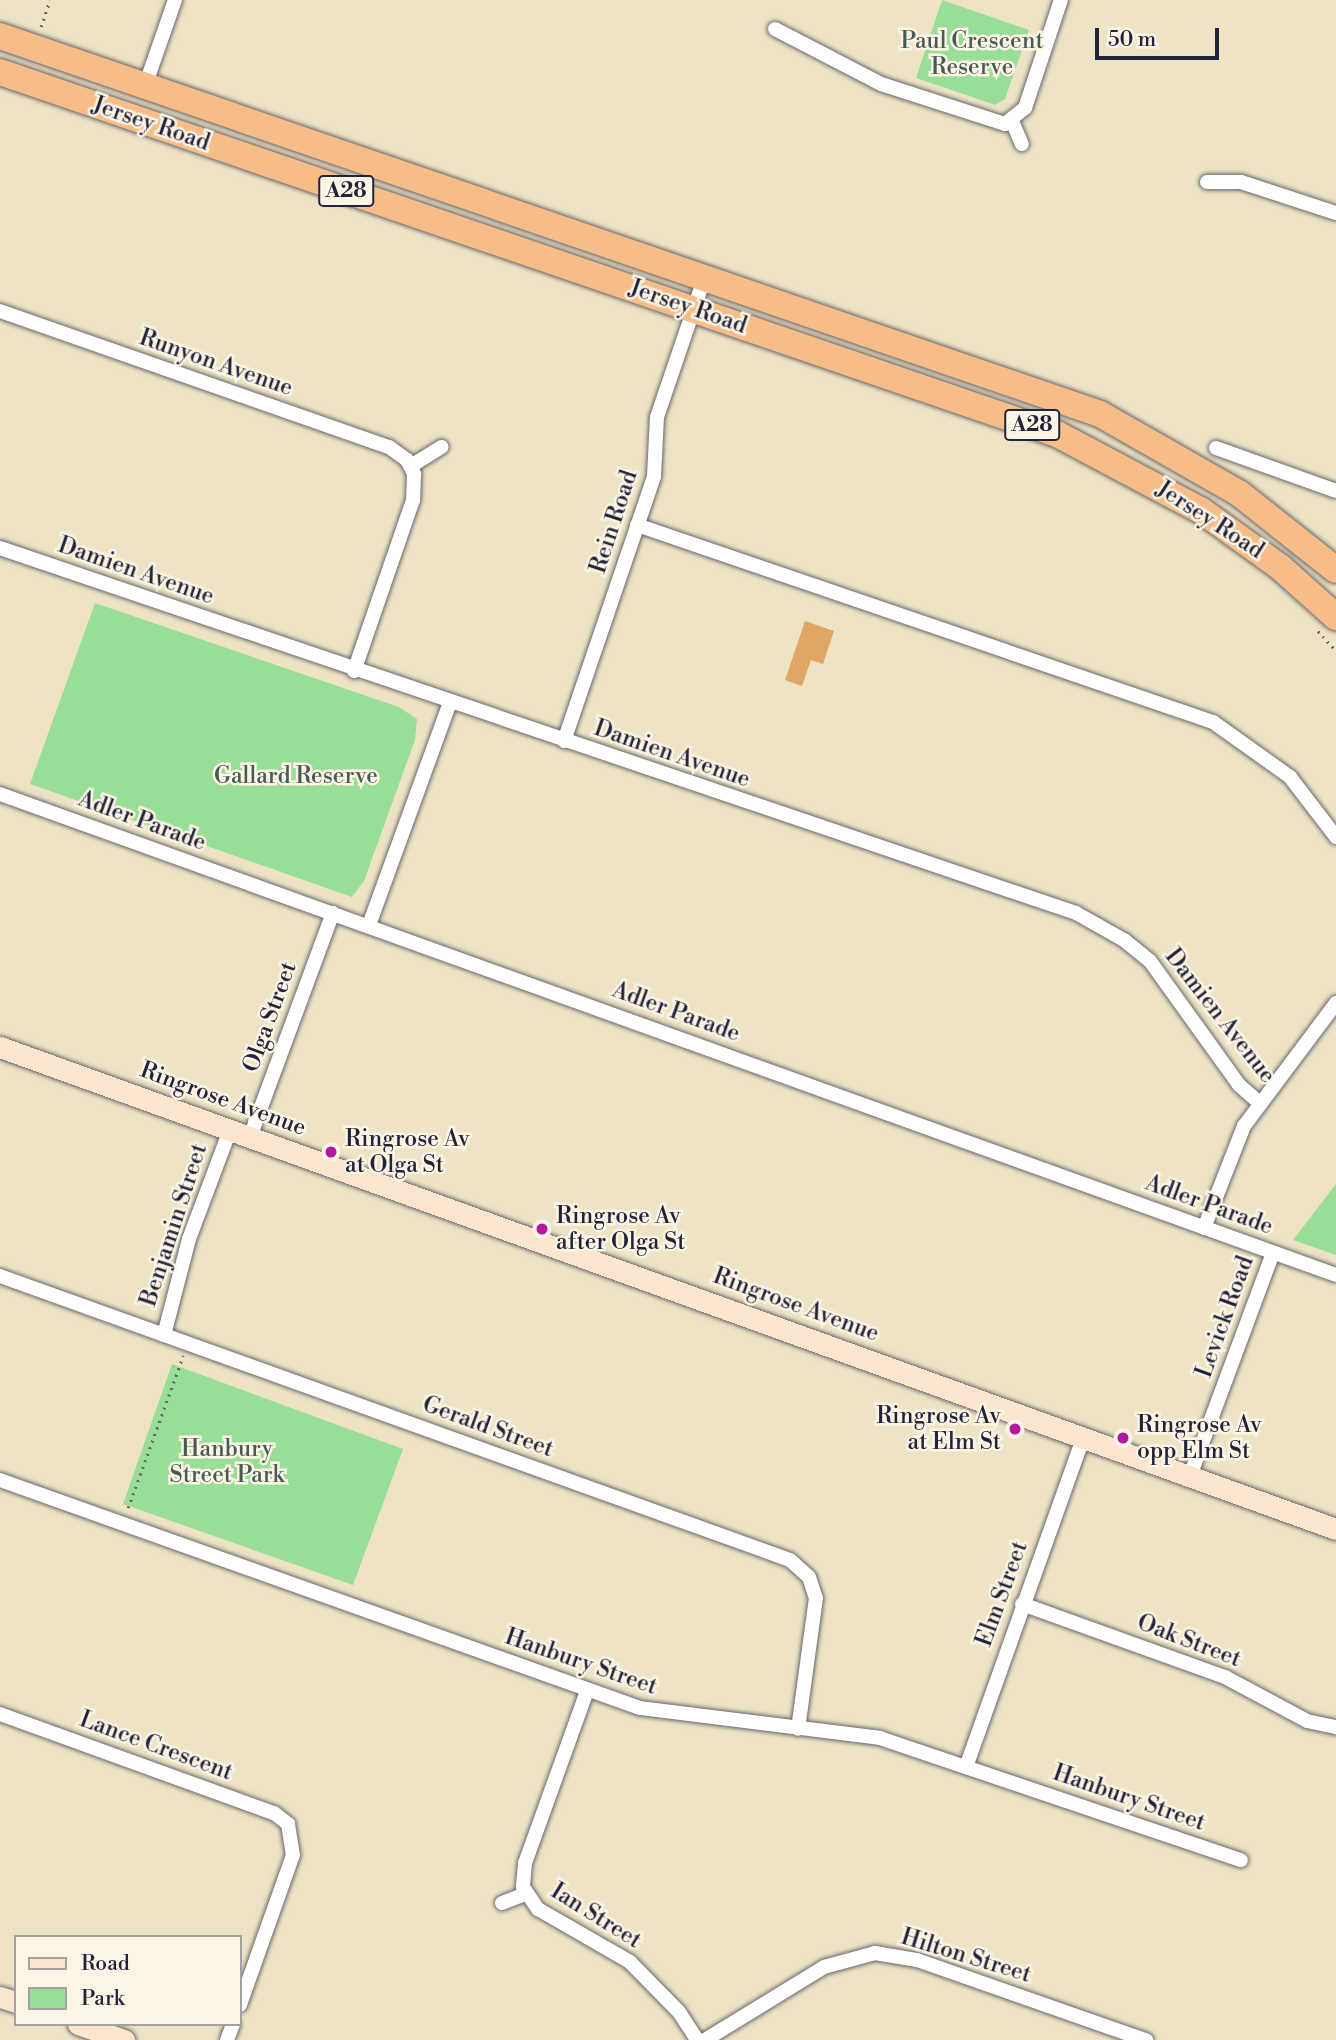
<!DOCTYPE html>
<style>
body{margin:0}
#map{position:relative;width:1336px;height:2040px;overflow:hidden;background:#eee4c5;font-family:"Libre Bodoni",serif}
div>[style]{position:absolute}
[style*='--x']{left:calc(var(--x)*1px);top:calc(var(--y)*1px);width:calc(var(--w)*1px);rotate:calc(var(--a)*1deg)}
.green>*{inset:0;background:#99de96}
.building>*{inset:0;background:#e1a564}
.path>*{height:2.5px;margin-top:-1.25px;transform-origin:0;background:repeating-linear-gradient(90deg,#69666b 0 2px,transparent 0 7px)}
.roads{filter:drop-shadow(0 0 2px #69666b) drop-shadow(0 0 2px #69666b)}
.street>*{height:14px;margin:-7px;padding:0 7px;transform-origin:7px;border-radius:7px;background:#fff}
.secondary>*{height:21px;margin:-10.5px;padding:0 10.5px;transform-origin:10.5px;border-radius:10.5px;background:#fce5cf}
.highway>*{height:26px;margin:-13px;padding:0 13px;transform-origin:13px;border-radius:13px;background:#f7bd88}
.dots>*{width:19px;height:19px;translate:-50% -50%;box-sizing:border-box;border:4px solid #fcf5e5;border-radius:50%}
span{translate:-50% -50%;white-space:nowrap;text-align:center;line-height:1.15;-webkit-text-stroke:5px #fcf5e5;paint-order:stroke}
.shield-label span{padding:2px 5px;background:#fcf5e5;border:2px solid;border-radius:5px;-webkit-text-stroke-width:0}
.shield-label{font-size:21px;color:#22223b;font-weight:700}
.park-label{font-size:23px;color:#465a56}
.street-label{font-size:23px;color:#22223b}
.poi-label{font-size:23px;color:#22223b}
.left{translate:0 -50%;text-align:left}
.right{translate:-100% -50%;text-align:right}
.legend{position:absolute;left:14px;top:1935px;width:228px;height:91px;box-sizing:border-box;background:#fcf5e5;border:2px solid #a5a1a1;margin:0;padding:9px 12px;list-style:none;font-size:21px;color:#22223b}
.legend li{display:flex;align-items:center;gap:14px;height:35px}
.legend b{width:35px;border:2px solid #a5a1a1}
.scale{position:absolute;left:1095px;top:28px;width:124px;height:32px;box-sizing:border-box;border:4px solid #22223b;border-top:0;padding-left:9px;font-size:21px;line-height:24px;white-space:nowrap;color:#22223b;-webkit-text-stroke:5px #fcf5e5;paint-order:stroke}
</style>
<div id="map">
<div class="green">
<i style="clip-path:polygon(942px 0,1029px 30px,1005px 99px,995px 105px,916px 78px)"></i>
<i style="clip-path:polygon(95px 603px,399px 707px,417px 719px,415px 740px,364px 881px,352px 897px,30px 784px)"></i>
<i style="clip-path:polygon(1336px 1184px,1336px 1255px,1293px 1240px)"></i>
<i style="clip-path:polygon(172px 1364px,403px 1449px,353px 1585px,123px 1504px)"></i>
</div>
<div class="building">
<i style="clip-path:polygon(805px 621px,834px 631px,823px 664px,811px 660px,802px 686px,785px 680px)"></i>
</div>
<div class="path">
<i style="--x:41;--y:27;--w:28;--a:-72"></i>
<i style="--x:1318;--y:631;--w:26;--a:47"></i>
<i style="--x:128;--y:1508;--w:162;--a:-70.1"></i>
</div>
<div class="roads">
<div class="street">
<i style="--x:775;--y:29;--w:119;--a:27.4"></i>
<i style="--x:881;--y:84;--w:130;--a:17.9"></i>
<i style="--x:1005;--y:124;--w:26;--a:-39"></i>
<i style="--x:1025;--y:108;--w:114;--a:-71.6"></i>
<i style="--x:145;--y:86;--w:91;--a:-70.8"></i>
<i style="--x:1012;--y:121;--w:25;--a:67"></i>
<i style="--x:1207;--y:182;--w:34;--a:0"></i>
<i style="--x:1241;--y:182;--w:100;--a:18.1"></i>
<i style="--x:0;--y:311;--w:412;--a:19.3"></i>
<i style="--x:389;--y:447;--w:22;--a:36"></i>
<i style="--x:407;--y:460;--w:16;--a:63"></i>
<i style="--x:414;--y:474;--w:26;--a:92"></i>
<i style="--x:413;--y:500;--w:181;--a:109"></i>
<i style="--x:1216;--y:448;--w:127;--a:19.7"></i>
<i style="--x:411;--y:466;--w:36;--a:-32"></i>
<i style="--x:637;--y:525;--w:609;--a:18.88"></i>
<i style="--x:1213;--y:722;--w:95;--a:35.5"></i>
<i style="--x:1290;--y:777;--w:76;--a:52.5"></i>
<i style="--x:0;--y:548;--w:1136;--a:18.74"></i>
<i style="--x:1076;--y:913;--w:55;--a:29.4"></i>
<i style="--x:1124;--y:940;--w:33;--a:39"></i>
<i style="--x:1150;--y:961;--w:153;--a:54.3"></i>
<i style="--x:1239;--y:1085;--w:28;--a:41"></i>
<i style="--x:564;--y:741;--w:280;--a:-71.2"></i>
<i style="--x:654;--y:476;--w:59;--a:-87.1"></i>
<i style="--x:657;--y:417;--w:149;--a:-71.2"></i>
<i style="--x:0;--y:794;--w:1420;--a:19.8"></i>
<i style="--x:369;--y:925;--w:236;--a:-70"></i>
<i style="--x:250;--y:1137;--w:239;--a:-69.7"></i>
<i style="--x:1204;--y:1228;--w:110;--a:-68.6"></i>
<i style="--x:1244;--y:1126;--w:154;--a:-53.2"></i>
<i style="--x:0;--y:1276;--w:839;--a:19.77"></i>
<i style="--x:790;--y:1560;--w:25;--a:42"></i>
<i style="--x:809;--y:1577;--w:22;--a:72"></i>
<i style="--x:816;--y:1598;--w:132;--a:97.8"></i>
<i style="--x:164;--y:1335;--w:99;--a:-75.4"></i>
<i style="--x:189;--y:1239;--w:116;--a:-69.4"></i>
<i style="--x:1190;--y:1476;--w:238;--a:-69.6"></i>
<i style="--x:0;--y:1480;--w:679;--a:19.61"></i>
<i style="--x:640;--y:1708;--w:242;--a:7.1"></i>
<i style="--x:880;--y:1738;--w:381;--a:18.7"></i>
<i style="--x:1022;--y:1604;--w:216;--a:19.8"></i>
<i style="--x:1225;--y:1677;--w:93;--a:28.2"></i>
<i style="--x:1307;--y:1721;--w:30;--a:12"></i>
<i style="--x:587;--y:1691;--w:183;--a:109.8"></i>
<i style="--x:525;--y:1863;--w:24;--a:95"></i>
<i style="--x:523;--y:1887;--w:27;--a:56"></i>
<i style="--x:538;--y:1909;--w:106;--a:29.9"></i>
<i style="--x:630;--y:1962;--w:70;--a:45.6"></i>
<i style="--x:679;--y:2012;--w:33;--a:57"></i>
<i style="--x:0;--y:1714;--w:291;--a:19.9"></i>
<i style="--x:274;--y:1813;--w:18;--a:38"></i>
<i style="--x:288;--y:1824;--w:31;--a:81"></i>
<i style="--x:293;--y:1855;--w:159;--a:109.5"></i>
<i style="--x:966;--y:1767;--w:349;--a:-70.4"></i>
<i style="--x:502;--y:1903;--w:25;--a:-21"></i>
<i style="--x:227;--y:2040;--w:17;--a:-69"></i>
<i style="--x:705;--y:2040;--w:140;--a:-31.5"></i>
<i style="--x:824;--y:1967;--w:53;--a:-15.4"></i>
<i style="--x:875;--y:1953;--w:43;--a:9.5"></i>
<i style="--x:917;--y:1960;--w:243;--a:19.3"></i>
</div>
<div class="secondary">
<i style="--x:0;--y:1047;--w:1420;--a:19.84"></i>
<i style="--x:0;--y:1997;--w:17;--a:17"></i>
<i style="--x:78;--y:2024;--w:49;--a:19.2"></i>
</div>
<div class="highway">
<i style="--x:0;--y:36;--w:1163;--a:18.96"></i>
<i style="--x:1100;--y:414;--w:161;--a:29.7"></i>
<i style="--x:1240;--y:494;--w:122;--a:38.4"></i>
<i style="--x:0;--y:72;--w:1117;--a:18.91"></i>
<i style="--x:1057;--y:434;--w:164;--a:28"></i>
<i style="--x:1202;--y:511;--w:96;--a:35.7"></i>
<i style="--x:1280;--y:567;--w:75;--a:41.8"></i>
</div>
</div>
<div class="dots">
<i style="left:331px;top:1152px;background:#b5179e"></i>
<i style="left:542px;top:1229px;background:#b5179e"></i>
<i style="left:1015px;top:1429px;background:#b5179e"></i>
<i style="left:1123px;top:1438px;background:#b5179e"></i>
</div>
<div class="shield-label">
<span style="left:346px;top:191px">A28</span>
<span style="left:1032px;top:425px">A28</span>
</div>
<div class="park-label">
<span style="left:972px;top:54px">Paul Crescent<br>Reserve</span>
<span style="left:296px;top:776px">Gallard Reserve</span>
<span style="left:227px;top:1462px">Hanbury<br>Street Park</span>
</div>
<div class="street-label">
<span style="left:151px;top:124px;rotate:19deg">Jersey Road</span>
<span style="left:688px;top:307px;rotate:19deg">Jersey Road</span>
<span style="left:216px;top:363px;rotate:19deg">Runyon Avenue</span>
<span style="left:1210px;top:520px;rotate:33deg">Jersey Road</span>
<span style="left:614px;top:522px;rotate:-72deg">Rein Road</span>
<span style="left:136px;top:571px;rotate:19deg">Damien Avenue</span>
<span style="left:672px;top:754px;rotate:19deg">Damien Avenue</span>
<span style="left:142px;top:821px;rotate:20deg">Adler Parade</span>
<span style="left:676px;top:1012px;rotate:20deg">Adler Parade</span>
<span style="left:1220px;top:1016px;rotate:52deg">Damien Avenue</span>
<span style="left:270px;top:1017px;rotate:-70deg">Olga Street</span>
<span style="left:223px;top:1099px;rotate:20deg">Ringrose Avenue</span>
<span style="left:1209px;top:1205px;rotate:20deg">Adler Parade</span>
<span style="left:174px;top:1225px;rotate:-72deg">Benjamin Street</span>
<span style="left:796px;top:1305px;rotate:20deg">Ringrose Avenue</span>
<span style="left:1225px;top:1317px;rotate:-70deg">Levick Road</span>
<span style="left:488px;top:1427px;rotate:20deg">Gerald Street</span>
<span style="left:1002px;top:1594px;rotate:-70deg">Elm Street</span>
<span style="left:1189px;top:1641px;rotate:21deg">Oak Street</span>
<span style="left:581px;top:1662px;rotate:19deg">Hanbury Street</span>
<span style="left:156px;top:1746px;rotate:20deg">Lance Crescent</span>
<span style="left:1129px;top:1798px;rotate:19deg">Hanbury Street</span>
<span style="left:596px;top:1916px;rotate:32deg">Ian Street</span>
<span style="left:966px;top:1956px;rotate:17deg">Hilton Street</span>
</div>
<div class="poi-label">
<span class="left" style="left:345px;top:1152px">Ringrose Av<br>at Olga St</span>
<span class="left" style="left:556px;top:1229px">Ringrose Av<br>after Olga St</span>
<span class="right" style="left:1001px;top:1429px">Ringrose Av<br>at Elm St</span>
<span class="left" style="left:1137px;top:1438px">Ringrose Av<br>opp Elm St</span>
</div>
<ul class="legend">
<li><b style="height:9px;background:#fce5cf"></b>Road</li>
<li><b style="height:19px;background:#99de96"></b>Park</li>
</ul>
<div class="scale">50 m</div>
</div>
